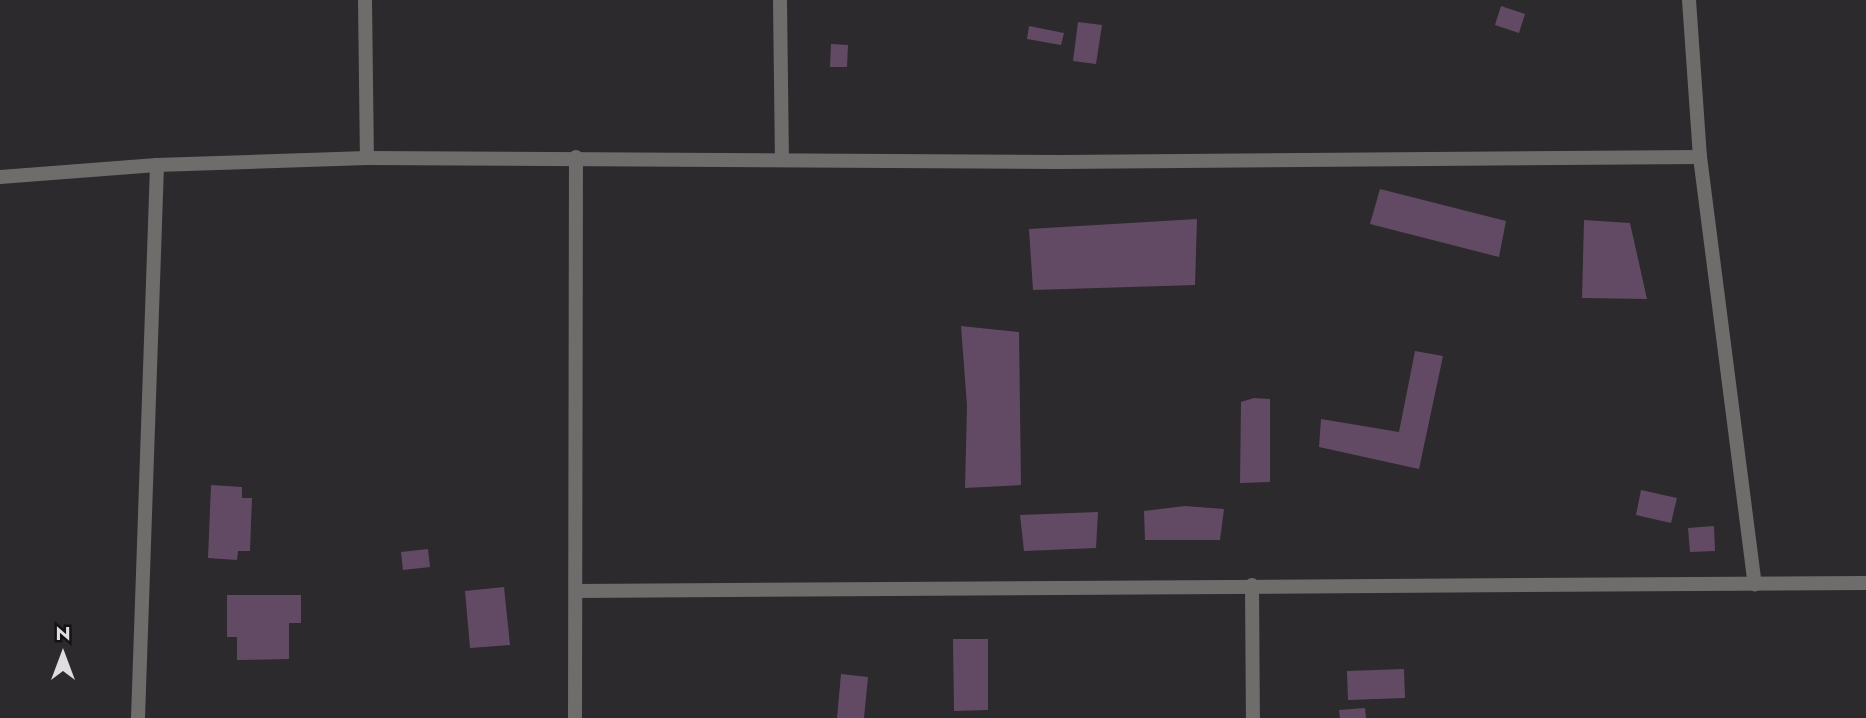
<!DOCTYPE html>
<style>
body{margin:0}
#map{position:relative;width:1866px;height:718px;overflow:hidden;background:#2c2a2d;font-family:Jost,sans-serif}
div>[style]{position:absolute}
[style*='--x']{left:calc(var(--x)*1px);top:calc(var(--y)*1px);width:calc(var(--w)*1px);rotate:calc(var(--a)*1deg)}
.building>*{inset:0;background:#634a64}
.minor>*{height:14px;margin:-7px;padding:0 7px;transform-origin:7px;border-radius:7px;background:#6e6d6c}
span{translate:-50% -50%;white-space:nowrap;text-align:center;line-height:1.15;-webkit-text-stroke:7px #141314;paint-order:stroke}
.north{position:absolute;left:28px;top:620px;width:70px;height:70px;-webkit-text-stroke:5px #141314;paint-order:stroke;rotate:0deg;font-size:19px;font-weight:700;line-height:28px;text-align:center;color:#dfdddf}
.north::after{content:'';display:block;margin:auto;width:24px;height:32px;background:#dfdddf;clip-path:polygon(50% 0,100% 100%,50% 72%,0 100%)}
</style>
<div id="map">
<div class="building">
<i style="clip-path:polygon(1501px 6px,1525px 14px,1519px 33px,1495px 25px)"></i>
<i style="clip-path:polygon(1078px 22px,1102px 25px,1096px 64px,1073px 61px)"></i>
<i style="clip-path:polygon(1029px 26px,1064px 33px,1061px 45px,1027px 39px)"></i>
<i style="clip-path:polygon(831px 44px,848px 45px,847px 67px,830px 67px)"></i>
<i style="clip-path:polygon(1380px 189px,1506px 221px,1499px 257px,1370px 224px)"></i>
<i style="clip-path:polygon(1197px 219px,1195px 285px,1033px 290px,1029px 229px)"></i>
<i style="clip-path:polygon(1584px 220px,1630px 223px,1647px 299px,1582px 298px)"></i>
<i style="clip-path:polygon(961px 326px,1019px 332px,1021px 485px,965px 488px,967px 406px)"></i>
<i style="clip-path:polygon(1415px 351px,1443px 356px,1419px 469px,1319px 447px,1321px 419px,1399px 432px)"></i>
<i style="clip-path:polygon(1254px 398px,1270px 399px,1270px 482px,1240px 483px,1241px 402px)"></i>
<i style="clip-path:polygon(211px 485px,242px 487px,242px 498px,252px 498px,250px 551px,238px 551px,237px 560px,208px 558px)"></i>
<i style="clip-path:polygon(1641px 490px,1677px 498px,1671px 523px,1636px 515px)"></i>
<i style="clip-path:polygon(1185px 506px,1224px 509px,1220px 540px,1145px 540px,1144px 511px)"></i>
<i style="clip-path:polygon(1098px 512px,1096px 548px,1024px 551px,1020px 515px)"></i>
<i style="clip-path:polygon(1714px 526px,1715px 551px,1690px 552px,1688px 528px)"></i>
<i style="clip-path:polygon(428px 549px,430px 567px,403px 570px,401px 552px)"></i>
<i style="clip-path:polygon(504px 587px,510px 645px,470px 648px,465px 591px)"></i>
<i style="clip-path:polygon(227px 595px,301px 595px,301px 623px,289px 623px,289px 659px,237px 660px,237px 637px,227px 637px)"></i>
<i style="clip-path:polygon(953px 639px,988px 639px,988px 710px,954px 711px)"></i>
<i style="clip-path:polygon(1404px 669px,1405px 698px,1348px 700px,1347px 671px)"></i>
<i style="clip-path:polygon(841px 674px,868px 677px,864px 718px,837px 718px)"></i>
<i style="clip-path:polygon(1365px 708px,1366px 718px,1340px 718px,1339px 710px)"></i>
</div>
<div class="minor">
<i style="--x:365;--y:0;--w:158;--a:89.3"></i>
<i style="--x:780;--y:0;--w:159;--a:89.3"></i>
<i style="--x:1689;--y:0;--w:157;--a:86"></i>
<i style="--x:1700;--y:157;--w:431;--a:82.7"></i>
<i style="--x:0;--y:177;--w:157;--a:-4.4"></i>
<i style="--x:157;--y:165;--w:210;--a:-1.9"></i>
<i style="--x:367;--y:158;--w:693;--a:0.33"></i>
<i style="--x:1060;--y:162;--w:640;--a:-0.45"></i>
<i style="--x:1252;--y:585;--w:133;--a:89.6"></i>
<i style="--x:577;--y:591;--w:1289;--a:-0.36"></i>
<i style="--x:138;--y:718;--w:553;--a:-88.03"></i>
<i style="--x:575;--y:718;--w:561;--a:-89.9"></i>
</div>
<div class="north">N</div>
</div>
